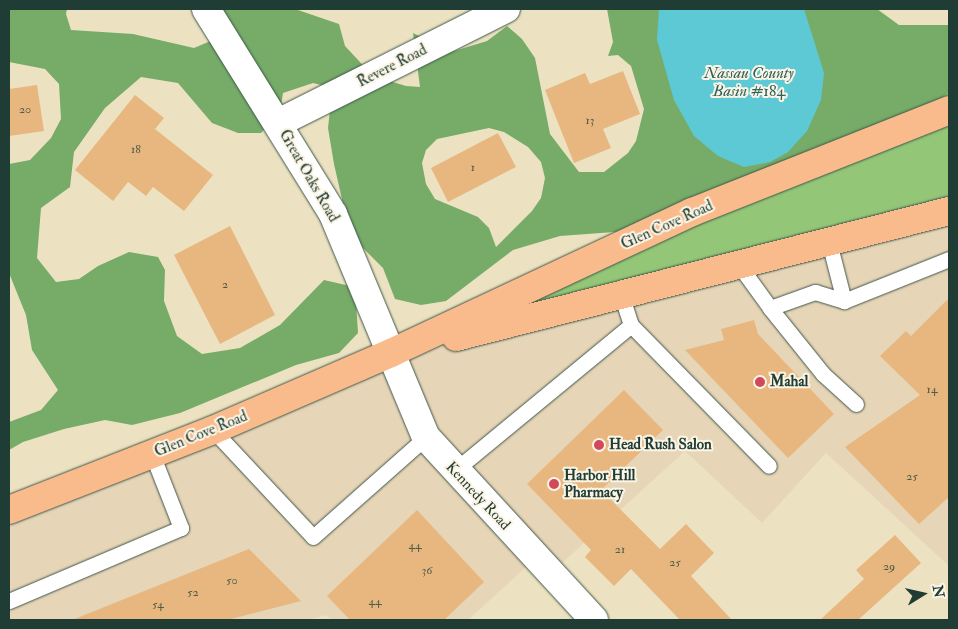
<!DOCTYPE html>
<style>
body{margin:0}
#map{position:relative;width:958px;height:629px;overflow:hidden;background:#ece2c1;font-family:"IM FELL Double Pica",serif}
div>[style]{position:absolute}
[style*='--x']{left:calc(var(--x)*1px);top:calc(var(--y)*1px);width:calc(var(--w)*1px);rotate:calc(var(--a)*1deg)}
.built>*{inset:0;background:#e7d5b7}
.green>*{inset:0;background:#93c677}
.forest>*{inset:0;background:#76ab68}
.water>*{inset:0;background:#5dc9d5}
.building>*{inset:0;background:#e7b77f}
.roads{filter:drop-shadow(0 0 1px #3e5649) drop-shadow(0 0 1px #3e5649)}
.service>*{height:15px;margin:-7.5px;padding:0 7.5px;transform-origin:7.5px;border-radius:7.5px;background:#fff}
.minor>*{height:28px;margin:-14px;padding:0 14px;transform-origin:14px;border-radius:14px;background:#fff}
.primary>*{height:28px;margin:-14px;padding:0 14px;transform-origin:14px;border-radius:14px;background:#fabb8c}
.dots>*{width:14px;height:14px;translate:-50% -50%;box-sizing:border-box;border:2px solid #fcf5e5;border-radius:50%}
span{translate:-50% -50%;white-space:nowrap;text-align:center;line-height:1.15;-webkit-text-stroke:4px #fcf5e5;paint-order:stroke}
.number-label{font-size:12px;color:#515c47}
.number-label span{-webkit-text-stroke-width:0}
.street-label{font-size:15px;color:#1f3d34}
.poi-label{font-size:15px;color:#1f3d34;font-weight:700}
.left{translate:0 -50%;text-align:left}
.water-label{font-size:16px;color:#2e605c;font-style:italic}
.frame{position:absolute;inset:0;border:10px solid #1f3d34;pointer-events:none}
.north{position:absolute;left:898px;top:569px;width:50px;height:50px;-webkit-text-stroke:4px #fcf5e5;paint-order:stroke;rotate:80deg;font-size:14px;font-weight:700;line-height:20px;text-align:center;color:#1f3d34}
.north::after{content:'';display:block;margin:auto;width:18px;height:22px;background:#1f3d34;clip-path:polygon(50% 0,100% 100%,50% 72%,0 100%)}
</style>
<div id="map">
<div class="built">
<i style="clip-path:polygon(949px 211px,949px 566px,826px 453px,762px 523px,685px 451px,550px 574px,536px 558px,468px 620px,331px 620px,326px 615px,307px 620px,9px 620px,9px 509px,391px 353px)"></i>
</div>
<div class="green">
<i style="clip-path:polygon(949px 92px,949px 211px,391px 353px,947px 93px)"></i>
</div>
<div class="forest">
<i style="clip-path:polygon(evenodd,9px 9px,67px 9px,66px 14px,71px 30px,133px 34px,194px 48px,213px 40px,219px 9px,295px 9px,339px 24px,345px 46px,373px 76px,406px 86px,420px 87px,413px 33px,451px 52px,487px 41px,507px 26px,522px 39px,535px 58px,550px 134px,579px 172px,604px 172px,628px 153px,636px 141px,644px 109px,631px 66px,618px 55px,608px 56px,613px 42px,607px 9px,877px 9px,899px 25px,949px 25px,949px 92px,923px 112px,628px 231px,560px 236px,513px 250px,446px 301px,421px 305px,395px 299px,383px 268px,356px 241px,344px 208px,334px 164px,328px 128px,331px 100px,325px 86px,313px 83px,283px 93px,280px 112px,261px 133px,238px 133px,212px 123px,178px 83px,141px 77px,105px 108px,74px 152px,70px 187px,41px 208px,37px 258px,56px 282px,79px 279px,98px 266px,129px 252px,158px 257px,165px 270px,164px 301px,177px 336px,202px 354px,240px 348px,280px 325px,324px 280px,350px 286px,356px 302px,358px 333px,339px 353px,296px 365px,180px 413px,132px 425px,105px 420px,64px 429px,23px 442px,9px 450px,9px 422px,41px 410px,58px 390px,32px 350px,26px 315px,9px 273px,9px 164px,30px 160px,51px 138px,61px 119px,59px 84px,45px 69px,9px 62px,9px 9px,489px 128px,504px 132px,528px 147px,541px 162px,545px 178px,541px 198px,532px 211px,496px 247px,489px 228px,478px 217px,435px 199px,426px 184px,422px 163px,426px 150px,437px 139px,489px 128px)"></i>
</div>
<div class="water">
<i style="clip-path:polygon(659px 9px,804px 9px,824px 73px,821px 100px,807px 131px,788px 152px,770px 162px,744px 167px,718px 156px,694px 136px,674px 100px,657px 40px)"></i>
</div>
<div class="building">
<i style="clip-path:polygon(623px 71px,640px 114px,603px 129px,611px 148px,574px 163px,545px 90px,585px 73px,590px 84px)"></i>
<i style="clip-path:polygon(37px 85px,44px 131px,9px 136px,9px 89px)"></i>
<i style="clip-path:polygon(135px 95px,164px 118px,155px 129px,213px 175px,184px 211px,153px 187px,146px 196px,128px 182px,113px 201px,75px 170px)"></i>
<i style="clip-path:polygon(498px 133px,516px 167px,448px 202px,431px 168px)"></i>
<i style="clip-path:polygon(230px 226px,275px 315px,220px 344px,174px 255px)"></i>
<i style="clip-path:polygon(949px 298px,949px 497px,919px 524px,845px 447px,920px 395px,880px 356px,906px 331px,911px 336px)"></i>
<i style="clip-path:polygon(754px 320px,758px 334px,834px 414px,788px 458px,685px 350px,724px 340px,721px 329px)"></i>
<i style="clip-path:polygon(624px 390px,663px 430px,601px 490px,660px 549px,686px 524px,714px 553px,691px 576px,732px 620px,680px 620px,631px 569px,614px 586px,585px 557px,591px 550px,527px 484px)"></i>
<i style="clip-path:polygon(417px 510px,484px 582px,444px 620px,350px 620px,327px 596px)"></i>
<i style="clip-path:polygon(895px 535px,921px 563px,858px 620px,820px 620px,864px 579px,856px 570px)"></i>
<i style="clip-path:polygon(249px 549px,301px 601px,227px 620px,72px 620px)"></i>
</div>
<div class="roads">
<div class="service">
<i style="--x:829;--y:242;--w:61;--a:75.7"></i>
<i style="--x:739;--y:265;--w:53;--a:54.2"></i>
<i style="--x:631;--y:325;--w:197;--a:45.6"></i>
<i style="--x:856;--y:404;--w:45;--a:-137.7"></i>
<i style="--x:823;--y:374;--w:85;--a:-128.8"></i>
<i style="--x:770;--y:308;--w:48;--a:-19.6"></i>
<i style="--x:815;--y:292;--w:30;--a:17"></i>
<i style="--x:844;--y:301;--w:113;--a:-21.8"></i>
<i style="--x:213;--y:430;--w:146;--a:46.9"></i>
<i style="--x:313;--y:537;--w:151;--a:-41.5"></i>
<i style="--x:454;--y:471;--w:229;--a:-39.5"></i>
<i style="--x:631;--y:325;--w:33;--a:-108"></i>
<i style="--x:9;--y:601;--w:187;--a:-23"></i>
<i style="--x:181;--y:528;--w:79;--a:-111.4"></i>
</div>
<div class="minor">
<i style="--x:206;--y:9;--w:241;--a:58.2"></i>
<i style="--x:333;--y:214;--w:242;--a:67.4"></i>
<i style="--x:426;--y:437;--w:248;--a:47.4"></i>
<i style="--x:278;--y:123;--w:255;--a:-26.6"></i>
</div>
<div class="primary">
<i style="--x:456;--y:337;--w:509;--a:-14.34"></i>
<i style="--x:9;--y:510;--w:219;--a:-21.4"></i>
<i style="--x:213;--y:430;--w:194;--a:-23.4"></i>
<i style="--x:391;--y:353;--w:332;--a:-25.1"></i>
<i style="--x:692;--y:212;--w:277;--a:-21.6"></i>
</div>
</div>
<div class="dots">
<i style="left:760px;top:382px;background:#d1495b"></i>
<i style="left:599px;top:445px;background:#d1495b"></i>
<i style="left:554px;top:484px;background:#d1495b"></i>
</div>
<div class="number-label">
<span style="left:25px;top:110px">20</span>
<span style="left:590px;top:121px">13</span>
<span style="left:136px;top:150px">18</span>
<span style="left:473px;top:168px">1</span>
<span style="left:225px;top:285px">2</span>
<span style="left:932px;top:390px">14</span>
<span style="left:912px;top:477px">25</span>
<span style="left:415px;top:546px">44</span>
<span style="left:620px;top:550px">21</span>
<span style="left:675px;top:563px">25</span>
<span style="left:889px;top:567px">29</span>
<span style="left:427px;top:571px">36</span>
<span style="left:232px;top:581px">50</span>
<span style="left:193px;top:593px">52</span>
<span style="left:375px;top:602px">44</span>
<span style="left:158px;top:605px">54</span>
</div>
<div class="street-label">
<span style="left:392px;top:66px;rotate:-27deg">Revere Road</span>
<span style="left:309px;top:176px;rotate:60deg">Great Oaks Road</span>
<span style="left:667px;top:225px;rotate:-24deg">Glen Cove Road</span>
<span style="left:201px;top:434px;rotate:-22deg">Glen Cove Road</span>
<span style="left:478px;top:496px;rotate:47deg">Kennedy Road</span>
</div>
<div class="poi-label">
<span class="left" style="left:770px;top:382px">Mahal</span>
<span class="left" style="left:609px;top:445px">Head Rush Salon</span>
<span class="left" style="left:564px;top:484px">Harbor Hill<br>Pharmacy</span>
</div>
<div class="water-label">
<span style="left:749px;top:82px">Nassau County<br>Basin #184</span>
</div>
<div class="frame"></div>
<div class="north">N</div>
</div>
